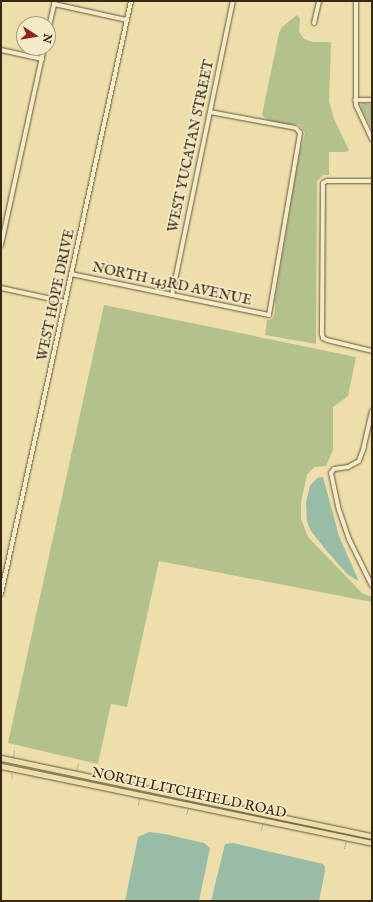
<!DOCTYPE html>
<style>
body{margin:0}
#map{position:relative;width:373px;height:902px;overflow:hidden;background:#eddeab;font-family:"IM FELL English",serif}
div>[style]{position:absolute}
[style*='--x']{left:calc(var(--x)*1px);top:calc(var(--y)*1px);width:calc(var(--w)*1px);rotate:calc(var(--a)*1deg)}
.green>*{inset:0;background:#b3c28d}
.water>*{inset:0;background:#99bca7}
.stream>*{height:1px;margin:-0.5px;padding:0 0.5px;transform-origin:0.5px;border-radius:0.5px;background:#99bca7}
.roads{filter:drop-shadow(0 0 1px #655538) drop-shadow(0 0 1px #655538)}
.minor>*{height:4px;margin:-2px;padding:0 2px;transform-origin:2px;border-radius:2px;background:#f3eac8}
.major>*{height:5px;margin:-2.5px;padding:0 2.5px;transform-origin:2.5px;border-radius:2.5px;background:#eddeab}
span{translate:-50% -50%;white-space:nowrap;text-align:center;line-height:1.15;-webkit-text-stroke:3.5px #f3eac8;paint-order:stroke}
.street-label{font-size:14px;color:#382712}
.frame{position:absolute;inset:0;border:2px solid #382712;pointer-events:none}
.north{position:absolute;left:16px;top:16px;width:40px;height:40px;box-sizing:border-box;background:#f3eac8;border:1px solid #a89c7f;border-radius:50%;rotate:102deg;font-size:11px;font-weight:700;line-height:16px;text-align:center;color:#382712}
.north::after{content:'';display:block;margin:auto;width:14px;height:18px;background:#8f2418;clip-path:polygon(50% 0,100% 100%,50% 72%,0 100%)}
</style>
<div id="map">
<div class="green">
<i style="clip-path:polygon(297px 15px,300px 19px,299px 32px,304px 39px,313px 42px,331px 42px,329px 101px,334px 119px,349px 150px,346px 152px,329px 152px,329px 175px,323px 175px,317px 181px,316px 344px,265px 335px,267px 320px,272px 319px,275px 313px,275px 300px,299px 155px,305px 133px,299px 124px,285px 125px,267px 120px,262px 115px,279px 33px,282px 27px)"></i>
<i style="clip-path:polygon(363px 103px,372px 104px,372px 130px,360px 106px)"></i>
<i style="clip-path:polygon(104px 305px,356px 357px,348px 396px,333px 407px,333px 450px,326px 466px,314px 467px,307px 475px,301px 502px,301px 519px,308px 537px,362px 593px,372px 597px,372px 602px,159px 561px,127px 707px,111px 704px,98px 764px,8px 743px)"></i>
</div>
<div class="water">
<i style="clip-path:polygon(323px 477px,339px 536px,358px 579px,358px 581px,347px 574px,326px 550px,311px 531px,307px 522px,306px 503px,310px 486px,317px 478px)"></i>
<i style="clip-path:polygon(149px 832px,165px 834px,204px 843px,210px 848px,199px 901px,125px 901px,138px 837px)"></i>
<i style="clip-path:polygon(233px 843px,323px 864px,325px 867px,325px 871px,319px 901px,211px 901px,225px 844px)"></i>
</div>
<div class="stream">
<i style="--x:13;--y:758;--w:8;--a:-83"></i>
<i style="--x:76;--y:771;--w:8;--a:-76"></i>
<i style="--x:11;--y:773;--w:5;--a:79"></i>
<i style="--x:138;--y:805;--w:7;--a:-82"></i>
<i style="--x:186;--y:814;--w:6;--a:-72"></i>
<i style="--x:261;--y:830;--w:6;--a:-81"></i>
<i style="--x:344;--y:848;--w:7;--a:-74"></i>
</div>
<div class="roads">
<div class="minor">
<i style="--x:356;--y:1;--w:104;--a:90"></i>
<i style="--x:356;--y:105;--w:38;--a:65"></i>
<i style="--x:54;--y:4;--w:75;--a:12.4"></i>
<i style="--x:314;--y:23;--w:23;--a:-77"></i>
<i style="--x:48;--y:31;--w:31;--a:-77"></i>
<i style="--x:1;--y:50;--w:42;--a:12.4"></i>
<i style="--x:355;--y:100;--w:17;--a:0"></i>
<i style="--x:372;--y:181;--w:45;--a:180"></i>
<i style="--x:327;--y:181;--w:4;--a:153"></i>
<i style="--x:323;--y:183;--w:151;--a:90.4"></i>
<i style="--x:322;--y:334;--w:4;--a:76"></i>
<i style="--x:323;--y:338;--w:4;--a:27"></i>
<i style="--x:327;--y:340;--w:46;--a:13.7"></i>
<i style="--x:1;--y:245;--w:202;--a:-77.7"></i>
<i style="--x:71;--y:274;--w:202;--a:11.7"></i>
<i style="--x:269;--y:315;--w:185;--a:-80.3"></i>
<i style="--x:300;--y:133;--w:6;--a:-129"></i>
<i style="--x:296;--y:128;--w:87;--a:-169.5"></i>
<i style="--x:1;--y:288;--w:66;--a:12.2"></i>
<i style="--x:172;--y:295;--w:300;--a:-78.3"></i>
<i style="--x:372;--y:411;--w:37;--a:103"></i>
<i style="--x:364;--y:447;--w:15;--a:110"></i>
<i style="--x:359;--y:461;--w:13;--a:151"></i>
<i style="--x:348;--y:467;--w:14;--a:172"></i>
<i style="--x:334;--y:469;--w:5;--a:127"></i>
<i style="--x:331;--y:473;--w:38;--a:78"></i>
<i style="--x:339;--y:510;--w:31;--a:71"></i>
<i style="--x:349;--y:539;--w:52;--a:63.9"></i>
<i style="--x:1;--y:594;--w:607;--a:-77.63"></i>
</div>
<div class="major">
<i style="--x:1;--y:758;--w:379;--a:11.9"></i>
<i style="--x:1;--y:766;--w:379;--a:11.7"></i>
</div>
</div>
<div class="street-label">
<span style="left:191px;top:146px;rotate:-78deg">WEST YUCATAN STREET</span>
<span style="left:172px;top:284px;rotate:12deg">NORTH 143RD AVENUE</span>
<span style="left:56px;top:295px;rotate:-78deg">WEST HOPE DRIVE</span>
<span style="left:189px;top:793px;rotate:12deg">NORTH LITCHFIELD ROAD</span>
</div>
<div class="frame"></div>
<div class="north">N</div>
</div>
